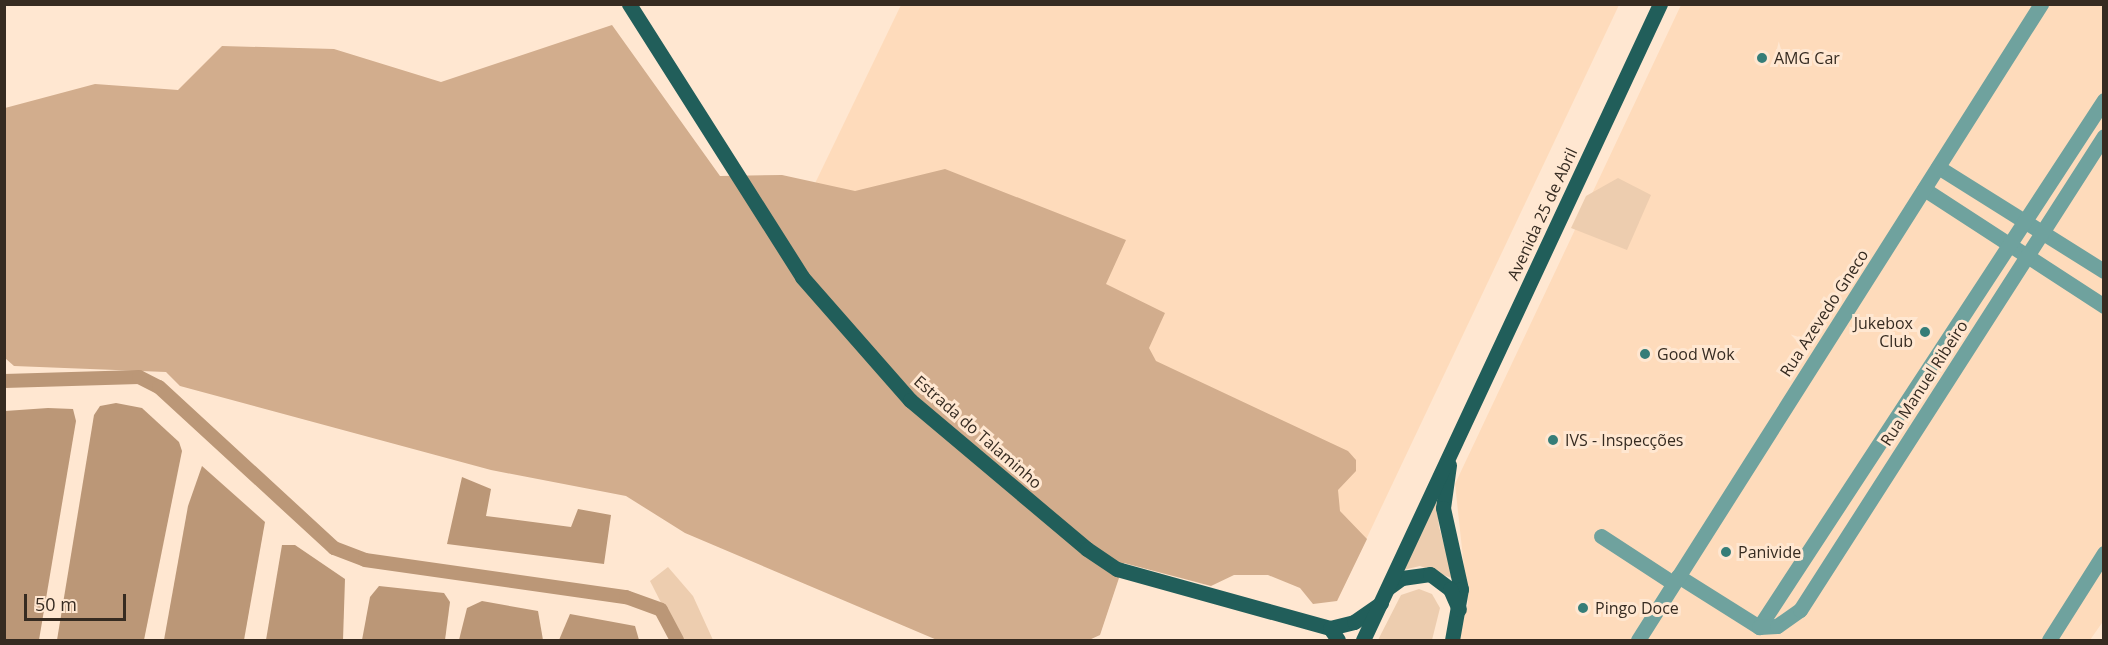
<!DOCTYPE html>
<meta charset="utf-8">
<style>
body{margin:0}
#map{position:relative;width:2108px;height:645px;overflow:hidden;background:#ffe7d1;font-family:"Open Sans",sans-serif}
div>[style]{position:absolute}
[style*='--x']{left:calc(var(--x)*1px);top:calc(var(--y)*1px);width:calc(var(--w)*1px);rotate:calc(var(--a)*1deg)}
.built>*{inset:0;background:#fedbbb}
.green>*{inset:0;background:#edcdaf}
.forest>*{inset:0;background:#d2ad8d}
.water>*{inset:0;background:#bb9777}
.canal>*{height:14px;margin:-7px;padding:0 7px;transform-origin:7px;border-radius:7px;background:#bb9777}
.minor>*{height:15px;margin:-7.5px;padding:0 7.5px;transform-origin:7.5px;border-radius:7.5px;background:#6fa29e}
.major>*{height:15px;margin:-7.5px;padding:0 7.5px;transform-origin:7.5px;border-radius:7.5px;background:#215e5a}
.dots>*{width:16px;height:16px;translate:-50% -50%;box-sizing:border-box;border:3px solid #ffe7d1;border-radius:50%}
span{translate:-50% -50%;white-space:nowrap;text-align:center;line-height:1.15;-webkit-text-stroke:6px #ffe7d1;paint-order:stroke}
.poi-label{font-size:16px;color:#362b21}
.left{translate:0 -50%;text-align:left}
.right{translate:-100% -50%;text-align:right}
.street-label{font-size:16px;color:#362b21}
.frame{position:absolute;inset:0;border:6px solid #362b21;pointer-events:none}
.scale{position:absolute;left:24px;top:594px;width:102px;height:27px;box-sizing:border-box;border:3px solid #362b21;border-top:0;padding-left:8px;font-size:18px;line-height:21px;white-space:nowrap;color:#362b21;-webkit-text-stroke:4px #ffe7d1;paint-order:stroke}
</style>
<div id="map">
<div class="built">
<i style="clip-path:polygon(901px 5px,1619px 5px,1337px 601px,807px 200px)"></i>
<i style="clip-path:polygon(1681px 5px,2103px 5px,2104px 620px,2090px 640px,1457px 640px,1468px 604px,1455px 484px)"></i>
</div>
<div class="green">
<i style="clip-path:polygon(1618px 178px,1651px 195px,1627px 250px,1571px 228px,1586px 196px)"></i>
<i style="clip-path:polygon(1436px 497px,1439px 527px,1454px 579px,1420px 566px,1403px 570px)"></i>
<i style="clip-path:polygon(668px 567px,693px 596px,713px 640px,680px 640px,650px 581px)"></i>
<i style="clip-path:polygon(1419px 589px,1432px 594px,1440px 608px,1432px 640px,1378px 640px,1401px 595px)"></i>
</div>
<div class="forest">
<i style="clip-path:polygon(612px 25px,720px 176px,782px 175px,855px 191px,945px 169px,1126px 240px,1106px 284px,1165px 313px,1149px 348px,1156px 361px,1348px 451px,1356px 460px,1356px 471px,1338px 490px,1340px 511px,1367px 539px,1337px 601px,1313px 604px,1300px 588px,1268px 575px,1234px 575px,1211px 586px,1124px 563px,1100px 635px,1089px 640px,937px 640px,685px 533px,626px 496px,491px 470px,180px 386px,166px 372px,14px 366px,5px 358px,5px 108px,95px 84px,178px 90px,222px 46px,334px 49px,441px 82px)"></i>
</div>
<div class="water">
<i style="clip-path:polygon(116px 403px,142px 408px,179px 442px,182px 451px,144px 640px,57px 640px,94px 415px,100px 406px)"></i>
<i style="clip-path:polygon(48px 408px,73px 409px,76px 421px,39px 640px,5px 640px,5px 411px)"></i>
<i style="clip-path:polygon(202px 466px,265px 522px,244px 640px,164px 640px,188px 506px)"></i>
<i style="clip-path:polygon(462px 477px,491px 489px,486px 516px,571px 527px,578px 509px,611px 515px,604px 564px,447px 544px)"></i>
<i style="clip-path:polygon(282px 545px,295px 545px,345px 579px,343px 640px,266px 640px)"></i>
<i style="clip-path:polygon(379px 586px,444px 593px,450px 602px,445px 640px,362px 640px,370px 597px)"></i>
<i style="clip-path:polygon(482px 601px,538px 611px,543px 640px,459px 640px,467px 608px)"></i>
<i style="clip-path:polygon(570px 614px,635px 626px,639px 640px,559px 640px)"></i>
</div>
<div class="canal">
<i style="--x:4;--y:381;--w:135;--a:-1.7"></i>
<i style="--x:139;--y:377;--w:22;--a:27"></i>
<i style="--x:159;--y:387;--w:238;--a:42.6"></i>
<i style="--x:334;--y:548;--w:33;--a:21"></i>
<i style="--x:365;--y:560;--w:264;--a:8.1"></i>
<i style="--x:626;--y:597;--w:37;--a:20"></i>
<i style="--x:661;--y:610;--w:34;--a:62"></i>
</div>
<div class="minor">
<i style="--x:1938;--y:167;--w:196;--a:32.1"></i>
<i style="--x:1924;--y:189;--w:215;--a:33"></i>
<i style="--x:1601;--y:536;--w:86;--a:33.1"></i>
<i style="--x:1678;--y:576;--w:96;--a:32.2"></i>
<i style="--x:1759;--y:627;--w:630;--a:-56.79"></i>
<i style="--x:1759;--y:627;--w:18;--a:-3"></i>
<i style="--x:1777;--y:626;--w:28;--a:-35"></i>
<i style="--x:1800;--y:610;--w:563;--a:-57.33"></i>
<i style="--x:1638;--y:640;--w:753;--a:-57.64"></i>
<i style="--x:2049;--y:640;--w:103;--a:-57.7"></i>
</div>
<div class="major">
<i style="--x:629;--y:4;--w:323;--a:57.6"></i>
<i style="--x:802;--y:277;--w:164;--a:48.7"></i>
<i style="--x:910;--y:400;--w:231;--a:40.1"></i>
<i style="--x:1087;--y:549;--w:36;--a:34"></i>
<i style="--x:1117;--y:569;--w:221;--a:15.5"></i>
<i style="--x:1330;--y:628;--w:25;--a:-14"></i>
<i style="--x:1354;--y:622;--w:33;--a:-35"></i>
<i style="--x:1449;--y:465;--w:43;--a:97.9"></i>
<i style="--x:1443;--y:508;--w:83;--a:77.5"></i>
<i style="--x:1461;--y:589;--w:52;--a:100"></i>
<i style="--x:1388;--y:588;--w:17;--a:-36"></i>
<i style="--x:1402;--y:578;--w:28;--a:-8"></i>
<i style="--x:1430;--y:574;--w:25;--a:37"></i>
<i style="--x:1450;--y:589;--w:22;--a:66"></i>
<i style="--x:1330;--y:628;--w:14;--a:56"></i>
<i style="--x:1363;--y:640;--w:702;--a:-64.97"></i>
</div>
<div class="dots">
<i style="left:1762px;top:58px;background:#357d78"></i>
<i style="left:1925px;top:332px;background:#357d78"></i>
<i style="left:1645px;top:354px;background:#357d78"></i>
<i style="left:1553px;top:440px;background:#357d78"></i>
<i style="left:1726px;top:552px;background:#357d78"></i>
<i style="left:1583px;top:608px;background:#357d78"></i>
</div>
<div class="poi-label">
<span class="left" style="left:1774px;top:58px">AMG Car</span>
<span class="right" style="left:1913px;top:332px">Jukebox<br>Club</span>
<span class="left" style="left:1657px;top:354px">Good Wok</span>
<span class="left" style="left:1565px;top:440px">IVS - Inspecções</span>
<span class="left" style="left:1738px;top:552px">Panivide</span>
<span class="left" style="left:1595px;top:608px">Pingo Doce</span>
</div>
<div class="street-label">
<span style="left:1542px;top:214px;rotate:-65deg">Avenida 25 de Abril</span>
<span style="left:1824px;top:313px;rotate:-57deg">Rua Azevedo Gneco</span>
<span style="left:1924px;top:383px;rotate:-57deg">Rua Manuel Ribeiro</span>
<span style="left:978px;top:432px;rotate:41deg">Estrada do Talaminho</span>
</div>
<div class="frame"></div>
<div class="scale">50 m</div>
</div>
